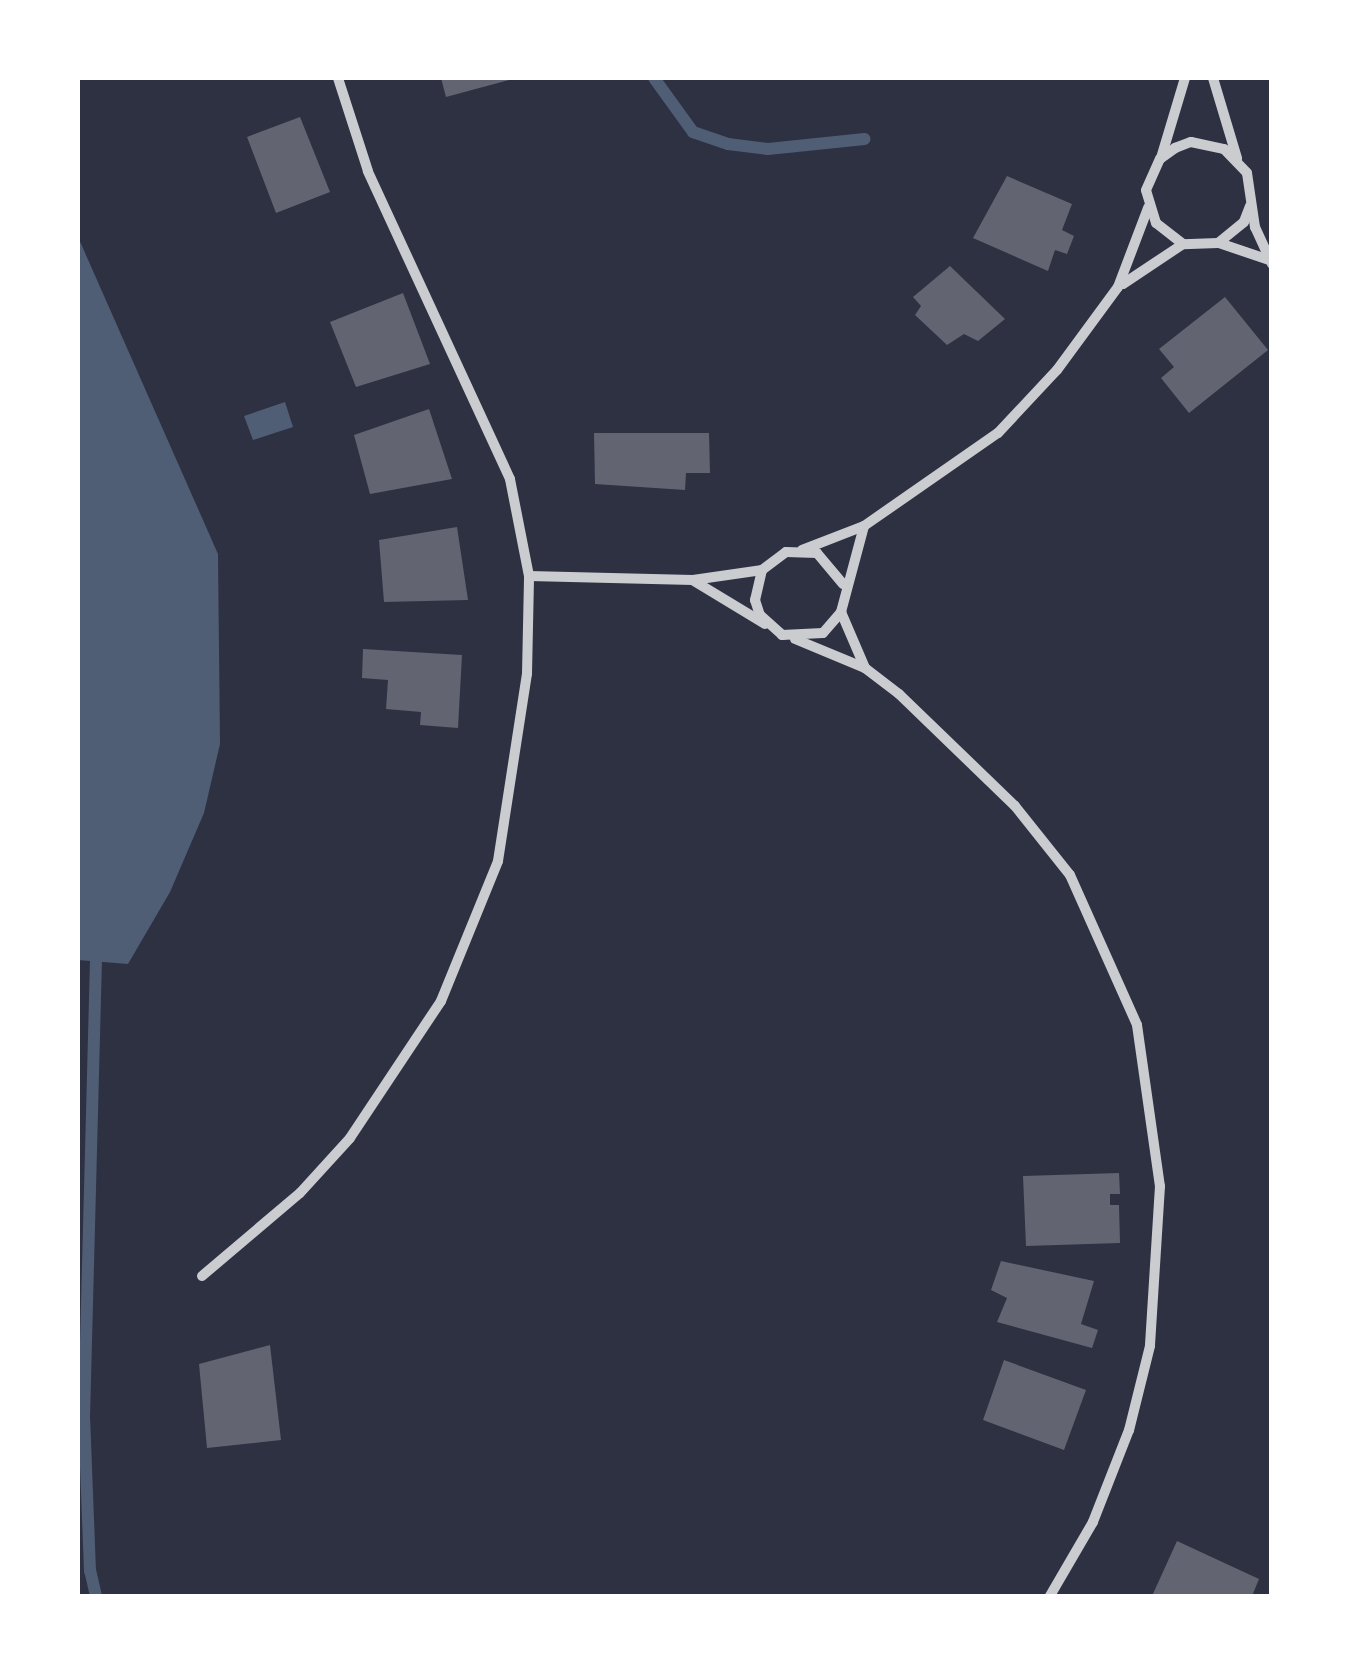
<!DOCTYPE html>
<style>
body{margin:0}
#map{position:relative;width:1349px;height:1674px;overflow:hidden;background:#2d3142;font-family:Manrope,sans-serif}
div>[style]{position:absolute}
[style*='--x']{left:calc(var(--x)*1px);top:calc(var(--y)*1px);width:calc(var(--w)*1px);rotate:calc(var(--a)*1deg)}
.water>*{inset:0;background:#4f5d75}
.stream>*{height:12px;margin:-6px;padding:0 6px;transform-origin:6px;border-radius:6px;background:#4f5d75}
.building>*{inset:0;background:#626471}
.minor>*{height:10px;margin:-5px;padding:0 5px;transform-origin:5px;border-radius:5px;background:#caccd0}
span{translate:-50% -50%;white-space:nowrap;text-align:center;line-height:1.15;-webkit-text-stroke:9px #fff;paint-order:stroke}
.frame{position:absolute;inset:0;border:80px solid #fff;pointer-events:none}
</style>
<div id="map">
<div class="water">
<i style="clip-path:polygon(78px 237px,218px 554px,220px 744px,204px 813px,170px 892px,128px 964px,78px 960px)"></i>
<i style="clip-path:polygon(285px 402px,293px 427px,253px 440px,244px 416px)"></i>
</div>
<div class="stream">
<i style="--x:654;--y:78;--w:67;--a:54.2"></i>
<i style="--x:693;--y:132;--w:37;--a:19"></i>
<i style="--x:728;--y:144;--w:40;--a:7.1"></i>
<i style="--x:768;--y:149;--w:97;--a:-5.9"></i>
<i style="--x:96;--y:1596;--w:26;--a:-103"></i>
<i style="--x:90;--y:1571;--w:153;--a:-92.2"></i>
<i style="--x:84;--y:1418;--w:456;--a:-88.5"></i>
</div>
<div class="building">
<i style="clip-path:polygon(441px 78px,513px 78px,513px 79px,446px 97px)"></i>
<i style="clip-path:polygon(300px 117px,330px 192px,276px 213px,247px 137px)"></i>
<i style="clip-path:polygon(1007px 176px,1072px 204px,1062px 230px,1074px 236px,1067px 254px,1055px 250px,1048px 271px,973px 238px)"></i>
<i style="clip-path:polygon(950px 266px,1005px 319px,978px 341px,964px 334px,947px 345px,915px 315px,921px 306px,913px 297px)"></i>
<i style="clip-path:polygon(403px 293px,430px 364px,356px 387px,330px 322px)"></i>
<i style="clip-path:polygon(1225px 297px,1268px 350px,1189px 413px,1161px 378px,1174px 367px,1159px 349px)"></i>
<i style="clip-path:polygon(429px 409px,452px 479px,370px 494px,354px 435px)"></i>
<i style="clip-path:polygon(594px 433px,709px 433px,710px 473px,686px 473px,685px 490px,595px 484px)"></i>
<i style="clip-path:polygon(457px 527px,468px 600px,384px 602px,379px 540px)"></i>
<i style="clip-path:polygon(363px 649px,462px 655px,458px 728px,420px 725px,421px 712px,386px 709px,388px 680px,362px 678px)"></i>
<i style="clip-path:polygon(1119px 1173px,1120px 1194px,1110px 1194px,1110px 1205px,1119px 1205px,1120px 1243px,1026px 1246px,1023px 1176px)"></i>
<i style="clip-path:polygon(1001px 1261px,1094px 1281px,1081px 1324px,1098px 1330px,1092px 1348px,997px 1322px,1007px 1298px,991px 1290px)"></i>
<i style="clip-path:polygon(270px 1345px,281px 1440px,207px 1448px,199px 1364px)"></i>
<i style="clip-path:polygon(1004px 1360px,1086px 1390px,1064px 1450px,983px 1420px)"></i>
<i style="clip-path:polygon(1177px 1541px,1259px 1579px,1252px 1596px,1152px 1596px)"></i>
</div>
<div class="minor">
<i style="--x:1213;--y:78;--w:84;--a:73.3"></i>
<i style="--x:1161;--y:158;--w:84;--a:-73.3"></i>
<i style="--x:1250;--y:206;--w:17;--a:111"></i>
<i style="--x:1244;--y:222;--w:33;--a:141"></i>
<i style="--x:1218;--y:243;--w:35;--a:178"></i>
<i style="--x:1183;--y:244;--w:34;--a:-142"></i>
<i style="--x:1156;--y:223;--w:34;--a:-107"></i>
<i style="--x:1146;--y:190;--w:34;--a:-66"></i>
<i style="--x:1160;--y:159;--w:19;--a:-36"></i>
<i style="--x:1175;--y:148;--w:17;--a:-21"></i>
<i style="--x:1191;--y:142;--w:34;--a:12"></i>
<i style="--x:1224;--y:149;--w:33;--a:46"></i>
<i style="--x:1247;--y:173;--w:55;--a:81.6"></i>
<i style="--x:1255;--y:227;--w:41;--a:65.3"></i>
<i style="--x:1219;--y:243;--w:53;--a:18.8"></i>
<i style="--x:1123;--y:284;--w:72;--a:-33.7"></i>
<i style="--x:802;--y:550;--w:66;--a:-21.2"></i>
<i style="--x:864;--y:526;--w:163;--a:-34.8"></i>
<i style="--x:998;--y:433;--w:86;--a:-46.9"></i>
<i style="--x:1057;--y:370;--w:103;--a:-53.7"></i>
<i style="--x:1118;--y:287;--w:85;--a:-69.2"></i>
<i style="--x:529;--y:576;--w:164;--a:1.4"></i>
<i style="--x:693;--y:580;--w:70;--a:-8.2"></i>
<i style="--x:694;--y:581;--w:83;--a:31.2"></i>
<i style="--x:843;--y:584;--w:40;--a:-130"></i>
<i style="--x:817;--y:553;--w:31;--a:-178"></i>
<i style="--x:786;--y:552;--w:30;--a:143"></i>
<i style="--x:762;--y:570;--w:31;--a:103"></i>
<i style="--x:755;--y:600;--w:16;--a:72"></i>
<i style="--x:760;--y:615;--w:30;--a:42"></i>
<i style="--x:782;--y:635;--w:41;--a:-2.8"></i>
<i style="--x:823;--y:633;--w:28;--a:-49"></i>
<i style="--x:841;--y:612;--w:89;--a:-75"></i>
<i style="--x:841;--y:612;--w:61;--a:66.8"></i>
<i style="--x:795;--y:639;--w:76;--a:22.5"></i>
<i style="--x:865;--y:668;--w:43;--a:37.4"></i>
<i style="--x:899;--y:694;--w:161;--a:44"></i>
<i style="--x:1015;--y:806;--w:88;--a:51.4"></i>
<i style="--x:1070;--y:875;--w:164;--a:65.9"></i>
<i style="--x:1137;--y:1025;--w:163;--a:81.9"></i>
<i style="--x:1160;--y:1186;--w:160;--a:93.6"></i>
<i style="--x:1150;--y:1346;--w:87;--a:104"></i>
<i style="--x:1129;--y:1430;--w:99;--a:111.4"></i>
<i style="--x:1093;--y:1522;--w:86;--a:120.2"></i>
<i style="--x:202;--y:1276;--w:128;--a:-40.3"></i>
<i style="--x:300;--y:1193;--w:74;--a:-47.7"></i>
<i style="--x:350;--y:1138;--w:164;--a:-56.4"></i>
<i style="--x:441;--y:1001;--w:151;--a:-67.8"></i>
<i style="--x:498;--y:861;--w:189;--a:-81.2"></i>
<i style="--x:527;--y:674;--w:98;--a:-88.8"></i>
<i style="--x:529;--y:576;--w:99;--a:-101.1"></i>
<i style="--x:510;--y:479;--w:339;--a:-114.8"></i>
<i style="--x:368;--y:171;--w:98;--a:-107.9"></i>
</div>
<div class="frame"></div>
</div>
